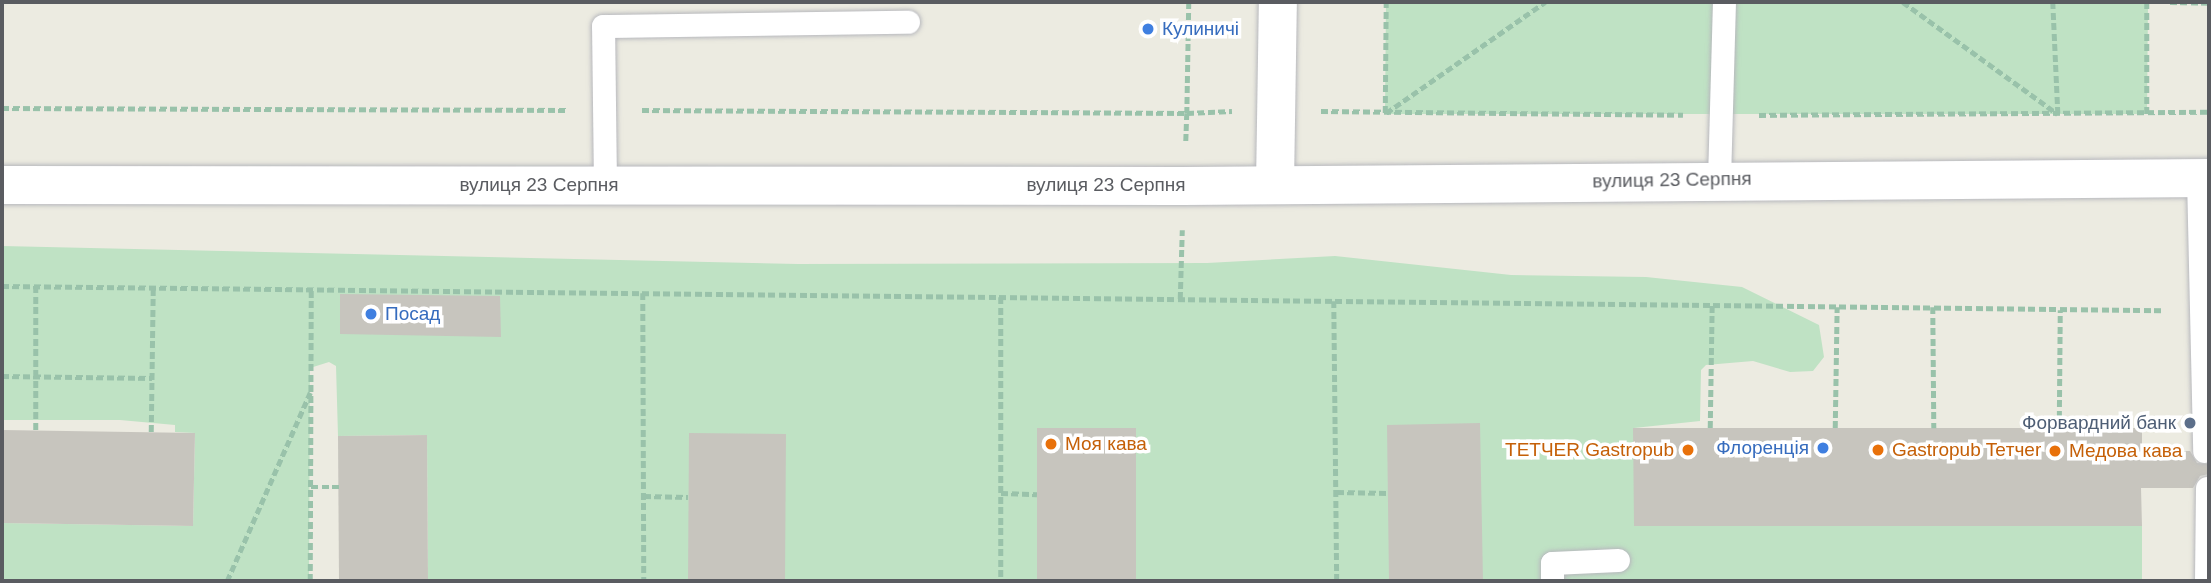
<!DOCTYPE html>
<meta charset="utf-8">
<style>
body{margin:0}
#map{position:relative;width:2211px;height:583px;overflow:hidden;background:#ecebe1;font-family:Arial,sans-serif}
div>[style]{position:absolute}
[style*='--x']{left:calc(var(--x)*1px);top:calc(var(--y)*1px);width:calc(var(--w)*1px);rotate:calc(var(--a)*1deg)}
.green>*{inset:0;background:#bfe2c4}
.building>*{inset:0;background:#c7c5be}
.path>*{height:4.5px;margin-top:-2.25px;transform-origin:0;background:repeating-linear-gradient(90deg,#99c2aa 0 7px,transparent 0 10.5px)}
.roads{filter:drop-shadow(0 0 2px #b7b8bd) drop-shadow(0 0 2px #b7b8bd)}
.lane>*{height:23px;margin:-11.5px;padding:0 11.5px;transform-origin:11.5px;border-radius:11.5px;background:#fff}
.street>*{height:38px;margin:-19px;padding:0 19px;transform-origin:19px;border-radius:19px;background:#fff}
.secondary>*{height:38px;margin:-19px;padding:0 19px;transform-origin:19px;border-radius:19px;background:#fff}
.dots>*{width:19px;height:19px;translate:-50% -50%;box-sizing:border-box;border:4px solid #fff;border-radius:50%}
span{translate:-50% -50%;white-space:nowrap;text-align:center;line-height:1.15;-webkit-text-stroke:7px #fff;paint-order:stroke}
.shop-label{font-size:19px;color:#366cbe}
.left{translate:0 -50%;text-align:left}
.right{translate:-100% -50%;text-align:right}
.street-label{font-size:19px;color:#5a5c61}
.service-label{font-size:19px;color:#4e5e75}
.food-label{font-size:19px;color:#c56008}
.frame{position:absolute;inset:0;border:4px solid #5a5c61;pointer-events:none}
</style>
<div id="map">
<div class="green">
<i style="clip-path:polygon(1386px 2px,2148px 2px,2147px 114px,1385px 114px)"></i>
<i style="clip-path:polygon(2px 246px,798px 264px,1207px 263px,1335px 256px,1511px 275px,1646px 277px,1742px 287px,1819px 325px,1824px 357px,1813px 371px,1790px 372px,1753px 361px,1706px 365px,1701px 370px,1700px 421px,1634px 428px,2142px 526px,2142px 581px,428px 581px,427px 435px,338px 436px,336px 366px,329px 362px,310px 368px,309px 581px,2px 581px,2px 523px,193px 526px,195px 433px,175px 432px,175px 425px,120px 420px,2px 420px)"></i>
</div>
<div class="building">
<i style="clip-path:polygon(340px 294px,500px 296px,501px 337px,340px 334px)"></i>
<i style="clip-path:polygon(1480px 423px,1483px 581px,1389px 581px,1387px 425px)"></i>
<i style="clip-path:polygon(1037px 428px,1136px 428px,1136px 581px,1037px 581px)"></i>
<i style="clip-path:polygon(1633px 428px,2142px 428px,2142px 451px,2190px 451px,2197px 463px,2209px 464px,2209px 474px,2200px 476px,2193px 488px,2141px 488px,2142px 526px,1634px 526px)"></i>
<i style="clip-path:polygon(2px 430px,195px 433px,193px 526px,2px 523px)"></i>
<i style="clip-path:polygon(689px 433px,786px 434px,785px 581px,688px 581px)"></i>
<i style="clip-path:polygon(427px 435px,428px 581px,339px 581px,338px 436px)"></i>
</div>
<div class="path">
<i style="--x:1189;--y:2;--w:111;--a:91"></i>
<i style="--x:1187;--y:113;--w:45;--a:-2.5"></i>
<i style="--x:1903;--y:2;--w:191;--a:35.9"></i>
<i style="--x:2053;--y:2;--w:111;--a:87.4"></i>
<i style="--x:2147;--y:2;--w:112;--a:90"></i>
<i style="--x:2170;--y:2;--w:39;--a:1"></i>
<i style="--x:2;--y:108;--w:565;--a:0.2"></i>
<i style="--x:642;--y:110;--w:545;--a:0.32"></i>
<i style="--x:1187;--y:113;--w:28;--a:92"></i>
<i style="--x:1321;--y:111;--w:362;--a:0.6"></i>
<i style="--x:1385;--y:113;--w:111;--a:-89.5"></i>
<i style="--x:1386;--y:113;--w:194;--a:-34.9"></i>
<i style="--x:1759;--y:115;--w:450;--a:-0.4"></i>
<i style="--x:2;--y:286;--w:2161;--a:0.64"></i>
<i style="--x:36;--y:286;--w:144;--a:90"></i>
<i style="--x:643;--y:293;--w:288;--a:89.8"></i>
<i style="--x:1001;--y:297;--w:284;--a:90"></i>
<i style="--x:1180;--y:299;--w:69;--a:-88.3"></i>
<i style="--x:1334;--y:301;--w:280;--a:89.4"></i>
<i style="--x:1933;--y:307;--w:121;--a:89.5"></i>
<i style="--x:2;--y:376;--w:150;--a:0.8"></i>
<i style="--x:1710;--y:428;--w:123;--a:-89.1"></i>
<i style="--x:1835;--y:428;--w:121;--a:-89.1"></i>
<i style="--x:2059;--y:428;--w:118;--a:-89.5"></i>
<i style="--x:151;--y:432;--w:145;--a:-89.2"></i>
<i style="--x:311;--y:487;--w:28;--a:0"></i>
<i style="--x:1337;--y:492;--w:51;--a:1.1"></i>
<i style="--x:1001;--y:493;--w:36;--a:2"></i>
<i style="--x:644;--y:496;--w:44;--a:1.3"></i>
<i style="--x:227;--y:581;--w:206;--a:-66.2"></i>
<i style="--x:310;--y:581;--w:291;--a:-89.8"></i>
</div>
<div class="roads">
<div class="lane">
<i style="--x:2198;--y:177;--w:274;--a:88.7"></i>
<i style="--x:1719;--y:180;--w:178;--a:-88.4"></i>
<i style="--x:605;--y:185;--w:159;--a:-90.7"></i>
<i style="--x:603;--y:26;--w:305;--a:-0.8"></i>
<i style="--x:1552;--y:581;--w:18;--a:-90"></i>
<i style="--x:1552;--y:563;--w:66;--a:-2.6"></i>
<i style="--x:2206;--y:581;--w:93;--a:-89.4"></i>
</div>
<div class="street">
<i style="--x:1275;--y:185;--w:183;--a:-89.1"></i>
</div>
<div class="secondary">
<i style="--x:2;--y:185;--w:1181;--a:0.05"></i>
<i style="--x:1183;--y:186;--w:1026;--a:-0.45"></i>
</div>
</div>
<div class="dots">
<i style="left:1148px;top:29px;background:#3f7fe0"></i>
<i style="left:371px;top:314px;background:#3f7fe0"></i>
<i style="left:2190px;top:423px;background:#5c6f8a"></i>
<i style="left:1051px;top:444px;background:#e8710a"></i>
<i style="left:1823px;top:448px;background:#3f7fe0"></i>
<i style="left:1688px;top:450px;background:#e8710a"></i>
<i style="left:1878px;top:450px;background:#e8710a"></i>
<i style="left:2055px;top:451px;background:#e8710a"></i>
</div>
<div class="shop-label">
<span class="left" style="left:1162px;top:29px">Кулиничі</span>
<span class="left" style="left:385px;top:314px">Посад</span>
<span class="right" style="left:1809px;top:448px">Флоренція</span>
</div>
<div class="street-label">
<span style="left:1672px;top:180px;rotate:-1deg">вулиця 23 Серпня</span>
<span style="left:539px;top:185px">вулиця 23 Серпня</span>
<span style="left:1106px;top:185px">вулиця 23 Серпня</span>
</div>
<div class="service-label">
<span class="right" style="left:2176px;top:423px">Форвардний банк</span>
</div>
<div class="food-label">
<span class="left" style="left:1065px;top:444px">Моя кава</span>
<span class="right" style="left:1674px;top:450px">ТЕТЧЕR Gastropub</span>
<span class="left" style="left:1892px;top:450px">Gastropub Teтчеr</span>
<span class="left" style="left:2069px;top:451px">Медова кава</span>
</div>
<div class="frame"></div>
</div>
